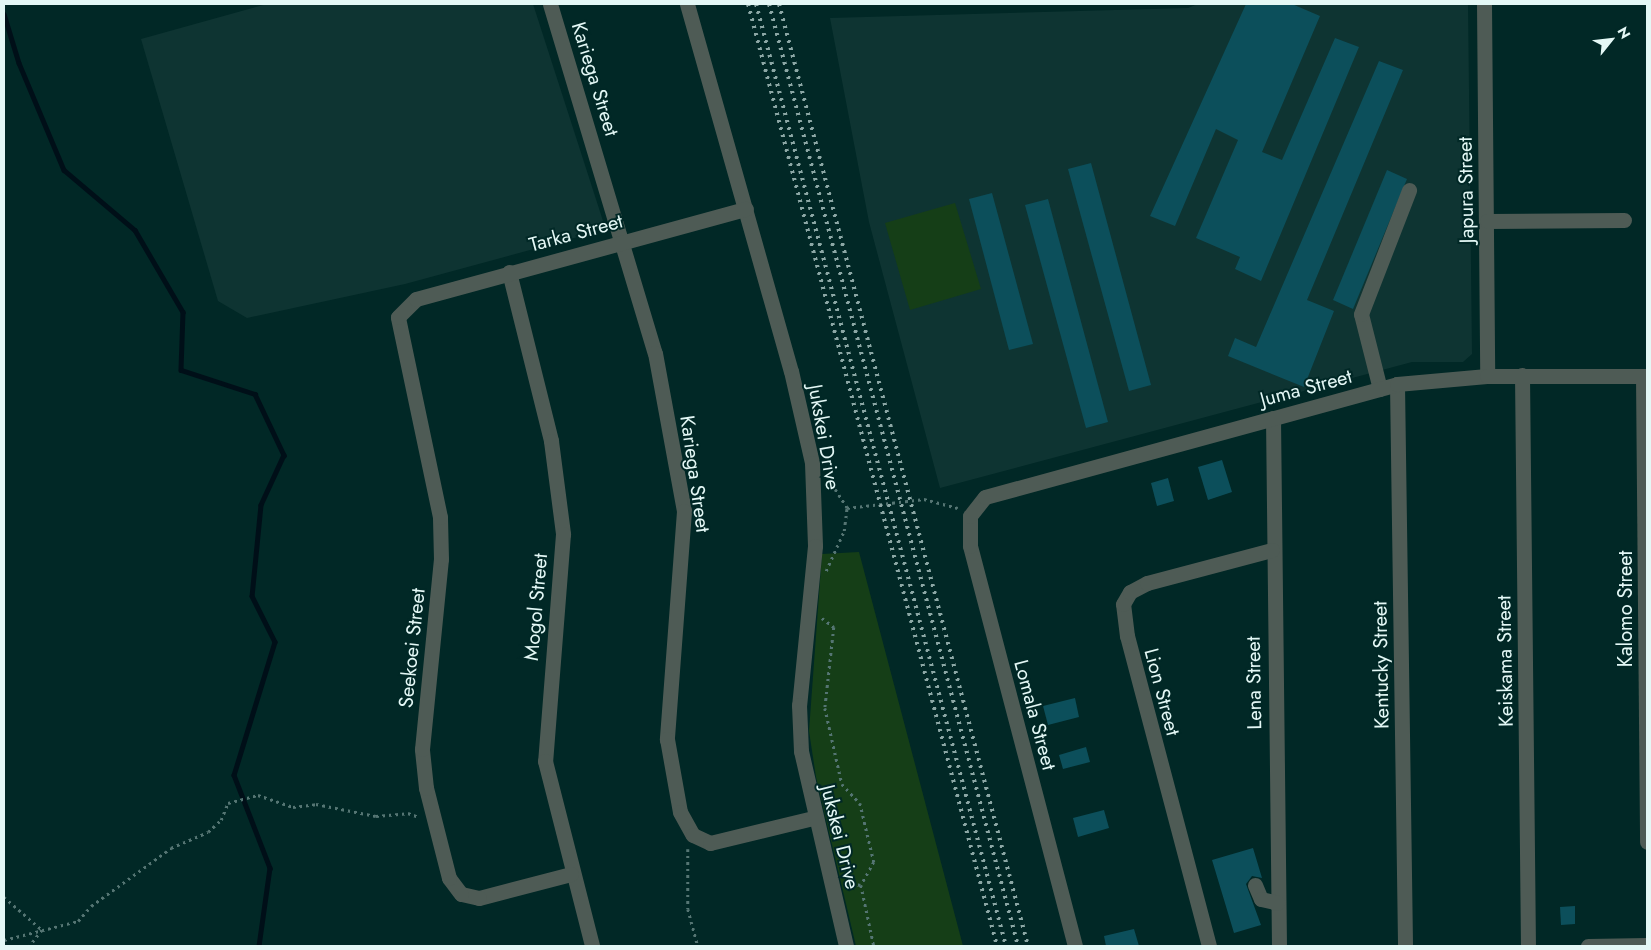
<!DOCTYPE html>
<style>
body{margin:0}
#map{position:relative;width:1651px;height:950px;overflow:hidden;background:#012826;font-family:Jost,sans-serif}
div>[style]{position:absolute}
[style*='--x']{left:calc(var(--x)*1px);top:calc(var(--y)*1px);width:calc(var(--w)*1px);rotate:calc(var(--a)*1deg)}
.built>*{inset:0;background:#0e3432}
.green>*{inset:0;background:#153e17}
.stream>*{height:4.5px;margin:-2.25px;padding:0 2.25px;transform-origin:2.25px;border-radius:2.25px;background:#000f18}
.building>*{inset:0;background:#0c4f5b}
.path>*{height:2.5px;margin-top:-1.25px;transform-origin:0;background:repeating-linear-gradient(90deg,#557573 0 2.5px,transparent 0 6.5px)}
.minor>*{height:15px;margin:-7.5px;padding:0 7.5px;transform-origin:7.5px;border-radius:7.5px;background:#4e5b55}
.rail>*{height:4px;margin-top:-2px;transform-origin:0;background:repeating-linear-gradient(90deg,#8ca7a5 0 2.5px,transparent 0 7.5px)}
span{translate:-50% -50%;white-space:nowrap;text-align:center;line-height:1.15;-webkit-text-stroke:4px #012826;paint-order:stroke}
.street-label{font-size:20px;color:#e4f8f6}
.frame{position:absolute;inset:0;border:5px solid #e4f8f6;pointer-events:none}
.north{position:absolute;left:1586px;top:15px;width:50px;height:50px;-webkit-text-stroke:4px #012826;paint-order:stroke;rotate:61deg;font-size:14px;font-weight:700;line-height:20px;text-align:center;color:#e4f8f6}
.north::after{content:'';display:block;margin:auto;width:18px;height:22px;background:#e4f8f6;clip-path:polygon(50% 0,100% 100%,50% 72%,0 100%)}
</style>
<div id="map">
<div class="built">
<i style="clip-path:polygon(267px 4px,533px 4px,603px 221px,596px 232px,405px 284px,247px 318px,218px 301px,141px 39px)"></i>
<i style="clip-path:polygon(1198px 4px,1468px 4px,1472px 354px,1463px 362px,1412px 362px,940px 488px,869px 222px,830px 18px,1188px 8px)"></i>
</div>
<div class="green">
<i style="clip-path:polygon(955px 203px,981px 289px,910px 310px,885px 223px)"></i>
<i style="clip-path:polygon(859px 552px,963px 946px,856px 946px,816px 777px,809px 731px,822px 554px)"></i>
</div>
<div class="stream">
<i style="--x:4;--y:14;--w:51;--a:73"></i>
<i style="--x:19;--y:63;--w:116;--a:67.2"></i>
<i style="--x:64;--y:170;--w:93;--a:40.2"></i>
<i style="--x:135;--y:230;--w:95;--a:59.7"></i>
<i style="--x:183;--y:312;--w:58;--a:92"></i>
<i style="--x:181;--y:370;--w:78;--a:18"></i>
<i style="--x:255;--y:394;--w:68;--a:64.6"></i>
<i style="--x:284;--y:455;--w:55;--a:114.7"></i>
<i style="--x:261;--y:505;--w:91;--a:95.6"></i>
<i style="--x:252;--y:596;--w:51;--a:63.4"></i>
<i style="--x:275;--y:642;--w:139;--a:107.1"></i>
<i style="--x:234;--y:775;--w:100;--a:68.8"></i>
<i style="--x:270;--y:868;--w:79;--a:98"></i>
</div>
<div class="building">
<i style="clip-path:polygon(1246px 4px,1292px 4px,1320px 16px,1262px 152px,1282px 160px,1335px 38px,1359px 47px,1261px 281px,1235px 269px,1240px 257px,1196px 238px,1238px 140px,1216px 129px,1175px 226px,1150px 216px)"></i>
<i style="clip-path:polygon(1379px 61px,1403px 70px,1307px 300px,1334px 311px,1304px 387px,1228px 356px,1235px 338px,1256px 347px)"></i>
<i style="clip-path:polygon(1091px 163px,1151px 385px,1129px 391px,1068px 169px)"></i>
<i style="clip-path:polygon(1387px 170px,1407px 179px,1353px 309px,1333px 300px)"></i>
<i style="clip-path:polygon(992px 193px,1033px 344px,1009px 350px,969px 199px)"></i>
<i style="clip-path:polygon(1048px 199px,1108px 422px,1086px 428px,1025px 205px)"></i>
<i style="clip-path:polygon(1222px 460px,1232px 492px,1208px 500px,1198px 467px)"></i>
<i style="clip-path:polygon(1168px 478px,1174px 501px,1157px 506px,1151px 483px)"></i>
<i style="clip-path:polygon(1075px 698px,1079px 717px,1048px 725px,1043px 706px)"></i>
<i style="clip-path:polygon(1086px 747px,1090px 762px,1063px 769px,1059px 755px)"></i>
<i style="clip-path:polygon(1104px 810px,1109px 828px,1078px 837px,1073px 818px)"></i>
<i style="clip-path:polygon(1253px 848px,1262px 878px,1252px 876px,1246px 884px,1261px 925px,1234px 933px,1212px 860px)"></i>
<i style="clip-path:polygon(1575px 906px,1575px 924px,1561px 925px,1560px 907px)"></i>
<i style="clip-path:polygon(1134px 929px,1139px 946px,1106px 946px,1104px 936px)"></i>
</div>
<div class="path">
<i style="--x:847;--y:508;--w:78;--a:-6.7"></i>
<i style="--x:924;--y:499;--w:35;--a:15"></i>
<i style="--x:826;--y:571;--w:44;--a:-65.8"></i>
<i style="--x:844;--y:531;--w:23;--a:-83"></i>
<i style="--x:847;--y:508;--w:37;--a:-123"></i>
<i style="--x:822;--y:618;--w:15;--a:37"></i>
<i style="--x:834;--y:627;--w:81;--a:96.3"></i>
<i style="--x:825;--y:708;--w:78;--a:77.4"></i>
<i style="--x:842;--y:784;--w:26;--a:47"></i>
<i style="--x:860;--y:803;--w:61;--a:76.7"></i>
<i style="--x:874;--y:862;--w:26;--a:119"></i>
<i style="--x:861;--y:885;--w:62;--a:78"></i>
<i style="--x:688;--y:849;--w:60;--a:90"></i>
<i style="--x:688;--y:909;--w:38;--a:75"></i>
<i style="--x:845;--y:882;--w:16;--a:11"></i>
<i style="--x:4;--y:897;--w:50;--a:41"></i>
<i style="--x:42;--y:930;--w:20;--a:127"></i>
<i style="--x:4;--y:940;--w:76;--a:-14.4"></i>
<i style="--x:78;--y:921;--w:20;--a:-49"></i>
<i style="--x:91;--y:906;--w:99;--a:-35.9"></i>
<i style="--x:171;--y:848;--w:40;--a:-23.4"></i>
<i style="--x:208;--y:832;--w:18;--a:-43"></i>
<i style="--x:221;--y:820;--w:18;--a:-68"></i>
<i style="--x:228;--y:803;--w:31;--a:-15"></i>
<i style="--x:258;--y:795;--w:37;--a:19"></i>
<i style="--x:293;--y:807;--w:23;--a:-7"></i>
<i style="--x:316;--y:804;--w:61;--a:11.3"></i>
<i style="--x:376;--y:816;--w:32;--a:-5"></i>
<i style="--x:408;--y:813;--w:12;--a:20"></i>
</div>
<div class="minor">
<i style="--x:550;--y:4;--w:364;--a:73.3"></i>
<i style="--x:655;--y:353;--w:161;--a:79.6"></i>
<i style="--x:684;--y:511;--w:229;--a:94.3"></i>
<i style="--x:667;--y:739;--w:74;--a:79.9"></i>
<i style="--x:680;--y:812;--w:26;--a:61"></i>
<i style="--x:693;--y:835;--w:19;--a:25"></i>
<i style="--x:710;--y:843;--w:106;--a:-13.6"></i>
<i style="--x:687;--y:4;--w:381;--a:74.2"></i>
<i style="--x:791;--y:371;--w:94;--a:77.1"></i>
<i style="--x:812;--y:463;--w:83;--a:87.9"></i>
<i style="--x:815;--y:546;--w:160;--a:95.7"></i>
<i style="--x:799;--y:705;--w:46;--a:87.5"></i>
<i style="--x:801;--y:751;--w:200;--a:77"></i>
<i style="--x:1484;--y:4;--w:372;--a:89.5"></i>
<i style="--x:1487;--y:221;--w:137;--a:-0.4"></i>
<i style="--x:509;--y:272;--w:174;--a:76"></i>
<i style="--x:551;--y:441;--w:94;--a:82.6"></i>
<i style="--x:563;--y:534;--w:228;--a:94.5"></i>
<i style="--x:545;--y:761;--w:191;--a:75.7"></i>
<i style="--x:1522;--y:375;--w:571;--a:89.4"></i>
<i style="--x:1643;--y:376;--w:466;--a:89.5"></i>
<i style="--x:1397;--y:384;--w:562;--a:89.18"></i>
<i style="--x:1380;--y:389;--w:77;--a:-104.2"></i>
<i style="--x:1361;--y:314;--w:133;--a:-68.8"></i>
<i style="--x:1273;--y:418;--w:528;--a:89.35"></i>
<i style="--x:571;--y:874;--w:95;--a:165.4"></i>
<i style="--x:479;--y:898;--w:18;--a:-167"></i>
<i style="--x:461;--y:894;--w:20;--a:-127"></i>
<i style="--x:449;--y:878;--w:93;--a:-104.3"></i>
<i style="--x:426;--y:788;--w:39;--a:-96"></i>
<i style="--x:422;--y:749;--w:191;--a:-84.3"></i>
<i style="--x:441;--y:559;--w:42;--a:-91.4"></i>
<i style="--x:440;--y:517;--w:204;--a:-101.9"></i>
<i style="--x:398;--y:317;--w:25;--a:-45"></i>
<i style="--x:416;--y:299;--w:342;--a:-15.3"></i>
<i style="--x:1255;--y:885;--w:15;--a:67"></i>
<i style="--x:1261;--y:899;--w:17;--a:13"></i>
<i style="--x:1075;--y:946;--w:414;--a:-104.7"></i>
<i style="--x:970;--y:546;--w:30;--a:-90"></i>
<i style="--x:970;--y:516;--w:24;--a:-52"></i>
<i style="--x:985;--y:497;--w:427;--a:-15.3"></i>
<i style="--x:1397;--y:384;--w:90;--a:-5.1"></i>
<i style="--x:1487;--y:376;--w:160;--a:0"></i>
<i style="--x:1209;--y:946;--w:321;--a:-104.8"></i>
<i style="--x:1127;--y:636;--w:32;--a:-97"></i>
<i style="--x:1123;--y:604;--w:14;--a:-60"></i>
<i style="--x:1130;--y:592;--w:19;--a:-28"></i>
<i style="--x:1147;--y:583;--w:129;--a:-14.8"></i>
<i style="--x:1588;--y:946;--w:59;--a:-1"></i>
</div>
<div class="rail">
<i style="--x:748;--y:4;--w:974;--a:75.19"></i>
<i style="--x:756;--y:4;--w:975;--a:75.14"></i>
<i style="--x:769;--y:4;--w:974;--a:75.19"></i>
<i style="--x:779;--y:4;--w:974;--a:75.19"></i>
</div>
<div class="street-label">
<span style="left:595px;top:79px;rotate:73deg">Kariega Street</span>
<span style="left:1466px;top:190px;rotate:-91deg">Japura Street</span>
<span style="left:576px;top:233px;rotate:-15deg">Tarka Street</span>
<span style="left:1306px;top:388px;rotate:-15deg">Juma Street</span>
<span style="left:824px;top:437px;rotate:80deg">Jukskei Drive</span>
<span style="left:695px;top:474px;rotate:82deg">Kariega Street</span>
<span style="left:536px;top:607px;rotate:-85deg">Mogol Street</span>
<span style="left:1625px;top:609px;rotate:-90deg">Kalomo Street</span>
<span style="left:412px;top:648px;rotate:-84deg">Seekoei Street</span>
<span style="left:1505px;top:661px;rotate:-91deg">Keiskama Street</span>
<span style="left:1381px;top:665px;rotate:-91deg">Kentucky Street</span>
<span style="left:1254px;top:683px;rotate:-91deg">Lena Street</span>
<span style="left:1162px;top:692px;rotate:75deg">Lion Street</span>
<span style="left:1035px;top:715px;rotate:75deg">Lomala Street</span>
<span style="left:840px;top:837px;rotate:76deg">Jukskei Drive</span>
</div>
<div class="frame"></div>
<div class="north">N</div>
</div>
